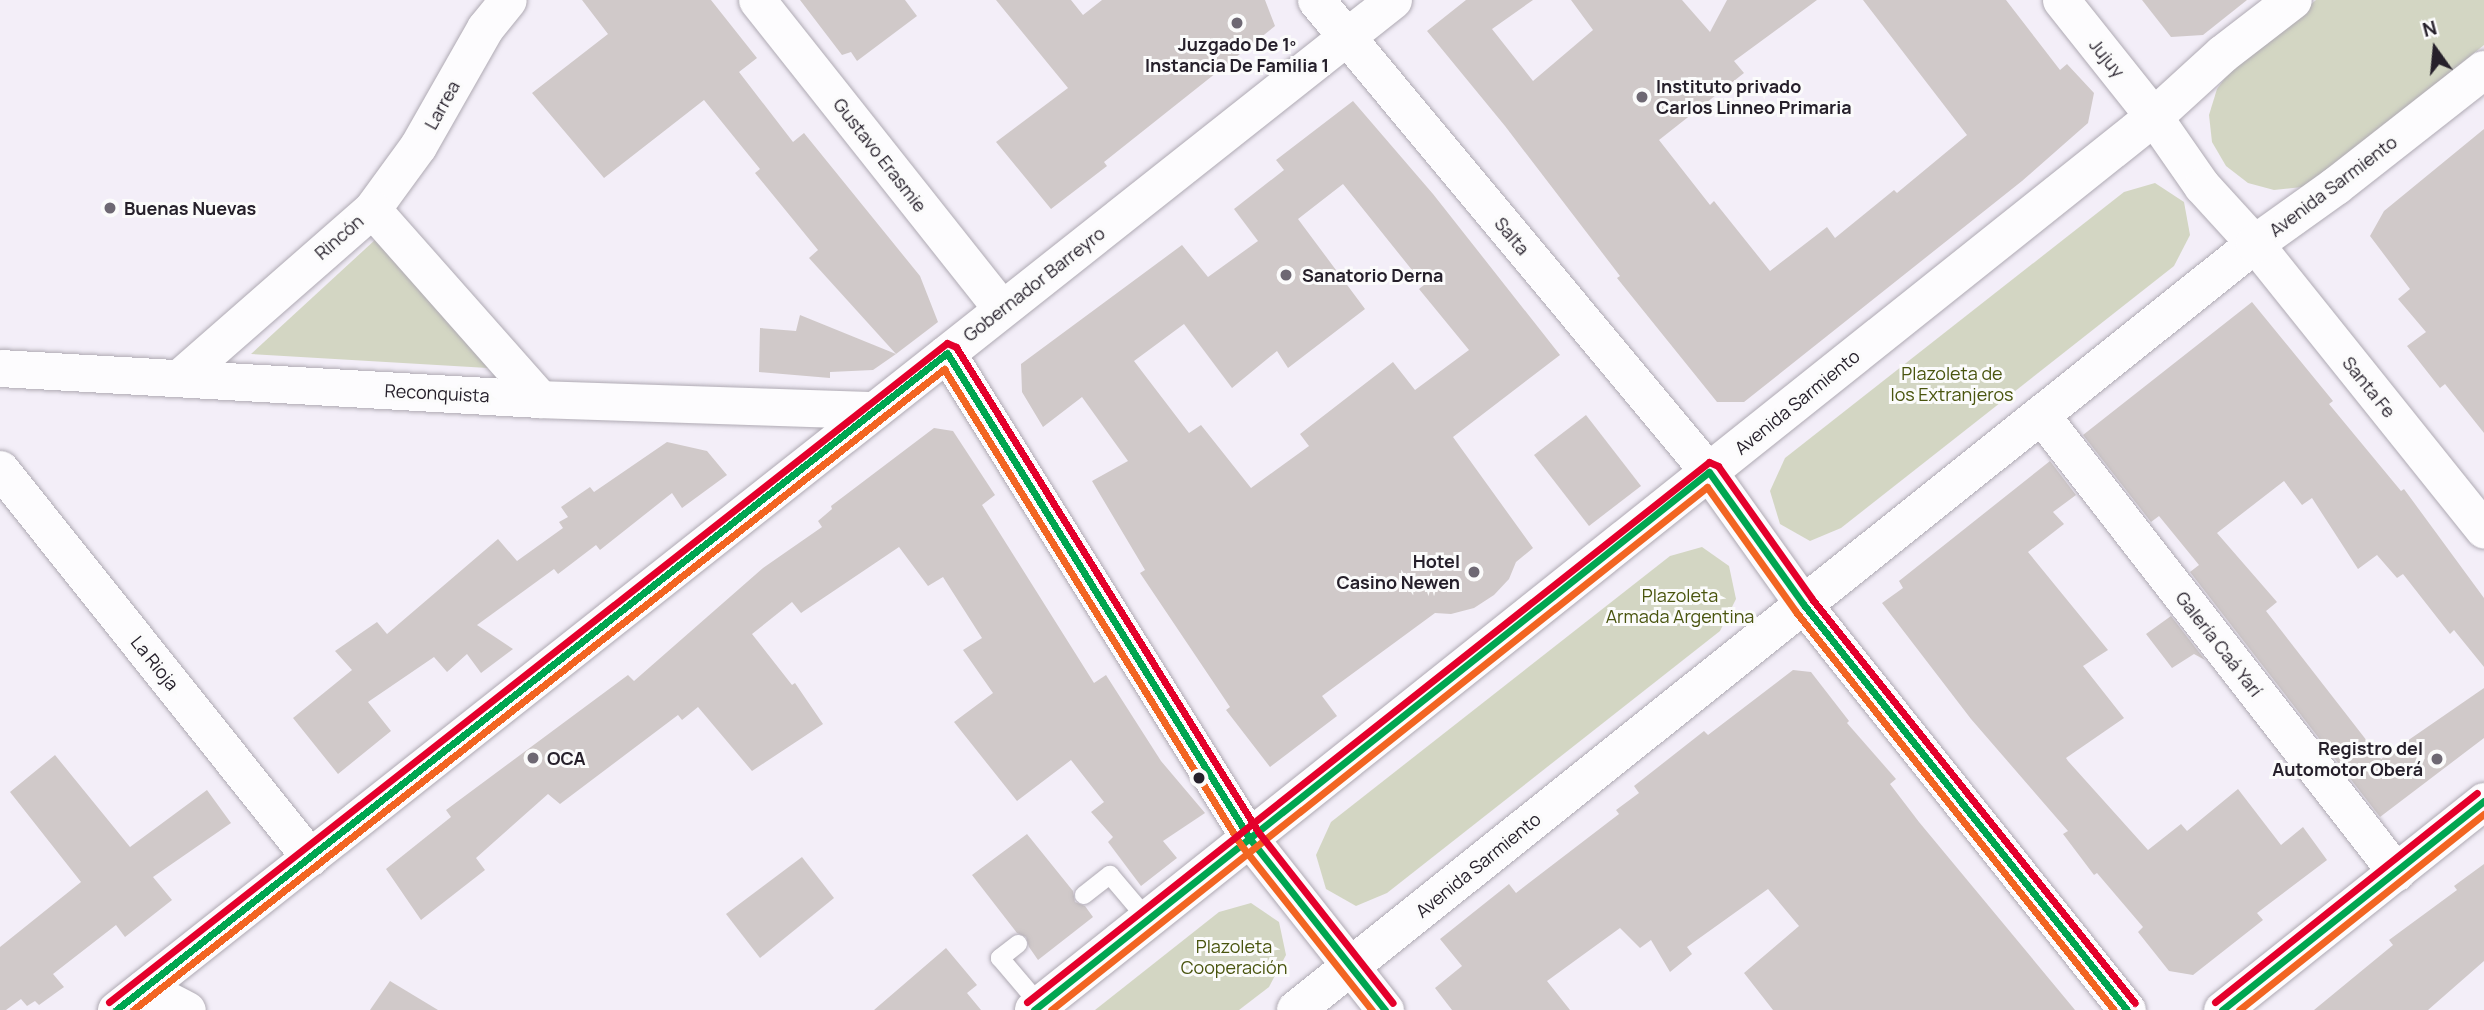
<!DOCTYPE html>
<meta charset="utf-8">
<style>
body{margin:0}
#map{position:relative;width:2484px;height:1010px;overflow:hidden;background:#f3eef8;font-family:Manrope,sans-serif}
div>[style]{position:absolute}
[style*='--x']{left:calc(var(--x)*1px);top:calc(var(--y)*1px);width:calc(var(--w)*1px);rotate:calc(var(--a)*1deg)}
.green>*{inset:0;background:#d3d6c3}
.building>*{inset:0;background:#d0c9c9}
.roads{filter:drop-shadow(0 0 2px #afaab3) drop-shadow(0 0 2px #afaab3)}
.lane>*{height:18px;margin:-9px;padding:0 9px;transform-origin:9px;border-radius:9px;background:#fdfcfe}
.street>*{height:37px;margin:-18.5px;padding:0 18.5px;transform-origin:18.5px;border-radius:18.5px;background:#fdfcfe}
.primary>*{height:38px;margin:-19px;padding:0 19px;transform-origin:19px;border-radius:19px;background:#fdfcfe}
.bus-1>*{height:7px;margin:-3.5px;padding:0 3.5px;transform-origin:3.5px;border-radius:3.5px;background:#00a651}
.bus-2>*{height:7px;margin:-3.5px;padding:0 3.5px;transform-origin:3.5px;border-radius:3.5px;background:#f26522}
.bus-3>*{height:7px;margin:-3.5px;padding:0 3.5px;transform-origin:3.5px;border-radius:3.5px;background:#e4002b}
.dots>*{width:19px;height:19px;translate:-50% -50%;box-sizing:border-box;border:4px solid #fbfbfb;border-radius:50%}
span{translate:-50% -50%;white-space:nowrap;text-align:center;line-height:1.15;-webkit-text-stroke:6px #fbfbfb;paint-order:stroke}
.poi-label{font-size:18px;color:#26202b;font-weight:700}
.left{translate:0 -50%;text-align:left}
.right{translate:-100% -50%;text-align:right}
.street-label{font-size:18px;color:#26202b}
.park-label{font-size:18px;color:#49540e}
.north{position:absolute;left:2400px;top:14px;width:70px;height:70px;-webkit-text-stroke:5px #fbfbfb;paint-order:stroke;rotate:345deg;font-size:19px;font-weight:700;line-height:28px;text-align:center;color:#26202b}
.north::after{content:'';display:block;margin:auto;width:24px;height:32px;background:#26202b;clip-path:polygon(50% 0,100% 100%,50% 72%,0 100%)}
</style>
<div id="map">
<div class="green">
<i style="clip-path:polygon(2316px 0,2484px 0,2484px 45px,2325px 173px,2302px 187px,2274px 190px,2248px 183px,2226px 166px,2212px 142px,2209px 115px,2217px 89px,2233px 67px)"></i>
<i style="clip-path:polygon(2155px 183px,2184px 202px,2190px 235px,2174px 266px,1841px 528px,1810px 541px,1780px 524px,1770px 491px,1785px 458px,2124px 192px)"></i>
<i style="clip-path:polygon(376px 239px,488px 368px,251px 354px)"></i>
<i style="clip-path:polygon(1702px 547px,1729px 566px,1736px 599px,1720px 631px,1387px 893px,1356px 906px,1326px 889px,1316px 855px,1331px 822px,1670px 556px)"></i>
<i style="clip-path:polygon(1251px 903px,1279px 922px,1286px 955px,1269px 987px,1239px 1010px,1095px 1010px,1219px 912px)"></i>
</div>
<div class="building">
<i style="clip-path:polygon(582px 0,711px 0,757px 58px,739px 72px,793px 142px,804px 133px,920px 276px,938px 322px,896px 354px,809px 258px,818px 250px,755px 173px,760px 169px,704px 100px,604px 178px,532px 93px,608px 34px)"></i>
<i style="clip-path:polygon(800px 0,905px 0,917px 16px,857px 61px,851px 52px,842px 55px)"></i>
<i style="clip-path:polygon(996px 0,1071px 0,1083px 15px,1102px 0,1265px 0,1275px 26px,1104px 162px,1107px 166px,1051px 209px,996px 142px,1068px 88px)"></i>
<i style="clip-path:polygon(1466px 0,1533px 0,1492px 29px,1533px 81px,1593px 30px,1571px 0,1682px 0,1710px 32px,1727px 0,1817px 0,1734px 61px,1744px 73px,1659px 140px,1710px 205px,1714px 201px,1770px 271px,1827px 227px,1835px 238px,1894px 190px,1897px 193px,1967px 135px,1863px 0,2006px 0,2060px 70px,2067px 64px,2094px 93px,2088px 123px,2022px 181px,1744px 402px,1717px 402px,1617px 278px,1620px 276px,1505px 126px,1427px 31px)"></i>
<i style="clip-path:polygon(2142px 0,2247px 0,2203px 35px,2171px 37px)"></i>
<i style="clip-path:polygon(evenodd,1353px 101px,1433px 194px,1560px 355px,1453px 437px,1533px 548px,1516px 562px,1509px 579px,1494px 595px,1474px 608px,1451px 614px,1435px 613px,1322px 696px,1337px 716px,1270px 767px,1226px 710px,1230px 707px,1140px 573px,1145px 570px,1092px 481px,1128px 461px,1082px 397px,1043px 427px,1022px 392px,1021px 364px,1182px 245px,1208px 277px,1258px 241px,1234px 209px,1284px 170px,1276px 160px,1353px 101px,1343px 184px,1424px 285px,1419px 289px,1469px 350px,1415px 390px,1393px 362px,1300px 434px,1309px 446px,1251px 488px,1201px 425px,1189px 433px,1134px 361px,1184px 324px,1232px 388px,1277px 351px,1288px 368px,1365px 309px,1298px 219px,1343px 184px)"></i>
<i style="clip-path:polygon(2484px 129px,2484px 433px,2445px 384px,2440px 388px,2407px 346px,2426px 332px,2398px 299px,2410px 289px,2370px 236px,2384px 211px)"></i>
<i style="clip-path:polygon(2252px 302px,2333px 401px,2329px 404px,2401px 491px,2404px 489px,2484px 598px,2484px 667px,2454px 630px,2450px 634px,2403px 574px,2397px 578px,2377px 555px,2358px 569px,2312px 498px,2302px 505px,2284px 481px,2217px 533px,2277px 602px,2266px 611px,2381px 759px,2484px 688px,2484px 738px,2380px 817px,2190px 572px,2199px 565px,2159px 516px,2151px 522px,2083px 435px)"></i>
<i style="clip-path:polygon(800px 315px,896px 354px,873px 370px,830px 372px,830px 378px,759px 372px,760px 328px,796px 331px)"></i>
<i style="clip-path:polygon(1586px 415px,1641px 486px,1589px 526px,1534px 455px)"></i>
<i style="clip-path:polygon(934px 428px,953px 431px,995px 495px,982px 505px,1094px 683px,1106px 675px,1161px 761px,1205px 813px,1163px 841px,1177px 858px,1141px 886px,1108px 842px,1113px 837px,1091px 812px,1104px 802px,1071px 760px,1017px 801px,954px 722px,993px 693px,963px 650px,982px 638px,943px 577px,928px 586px,899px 547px,801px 613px,792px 602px,752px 634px,792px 685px,795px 683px,823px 724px,752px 771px,698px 707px,682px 720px,678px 715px,560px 804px,548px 794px,476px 858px,485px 870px,421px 920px,386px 869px,451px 817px,446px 810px,628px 675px,634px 681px,763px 568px,822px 527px,818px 521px,832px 509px,831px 506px)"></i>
<i style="clip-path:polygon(667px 442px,707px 451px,727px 475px,682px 508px,672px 493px,600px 550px,596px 545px,558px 574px,554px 569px,477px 625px,513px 649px,481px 673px,467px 654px,447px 672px,434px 657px,368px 702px,391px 731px,338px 774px,293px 718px,352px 670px,335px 651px,377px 622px,387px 634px,498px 539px,517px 561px,563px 528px,559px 522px,568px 517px,561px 507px,590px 487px,594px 492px)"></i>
<i style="clip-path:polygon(2050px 461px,2076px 495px,2053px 512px,2064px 524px,2028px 552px,2108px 650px,2083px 666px,2124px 718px,2066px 758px,2068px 761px,2148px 850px,2181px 824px,2187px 831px,2238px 789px,2281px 845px,2303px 827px,2327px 860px,2257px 913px,2263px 920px,2193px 975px,2169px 971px,2138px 932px,2143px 927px,2097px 873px,2094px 875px,2063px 834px,2068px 831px,1971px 719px,1882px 603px,1903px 588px,1899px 581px)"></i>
<i style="clip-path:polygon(2171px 616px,2205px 660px,2194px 654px,2172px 668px,2146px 634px)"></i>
<i style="clip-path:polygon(1793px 670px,1811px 672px,1849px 721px,1847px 723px,1896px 779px,1890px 784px,1919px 822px,2075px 1010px,1773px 1010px,1744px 973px,1799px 926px,1768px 889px,1687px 947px,1692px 954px,1670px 972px,1651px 940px,1640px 948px,1620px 928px,1547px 981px,1570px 1010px,1452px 1010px,1435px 988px,1462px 966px,1440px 939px,1509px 884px,1516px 893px,1619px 814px,1616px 810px,1639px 793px,1634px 786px,1704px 731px,1708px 735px)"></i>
<i style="clip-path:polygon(55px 755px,130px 847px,207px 790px,231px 823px,153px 877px,172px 900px,125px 937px,116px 925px,53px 974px,64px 987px,39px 1005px,35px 1001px,27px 1006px,21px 999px,6px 1010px,0 1010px,0 947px,81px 882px,10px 792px)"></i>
<i style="clip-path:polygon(1027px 834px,1073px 891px,1075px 902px,1085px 906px,1093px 917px,1038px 960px,1029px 947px,1026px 937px,1017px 933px,972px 875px)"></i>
<i style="clip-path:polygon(802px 857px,834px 898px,760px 958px,726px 914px)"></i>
<i style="clip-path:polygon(2484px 864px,2484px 961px,2428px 1010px,2314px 1010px,2393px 945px,2389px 940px,2457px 890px,2454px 886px)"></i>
<i style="clip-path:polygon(946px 948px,977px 985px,967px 993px,981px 1010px,874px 1010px)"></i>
<i style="clip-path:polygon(390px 981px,438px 1010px,370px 1010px)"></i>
</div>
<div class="roads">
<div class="lane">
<i style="--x:1084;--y:895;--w:33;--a:-38"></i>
<i style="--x:1110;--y:875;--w:59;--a:49.8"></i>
<i style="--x:1018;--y:944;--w:23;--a:142"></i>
<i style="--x:1000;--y:958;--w:62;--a:49.6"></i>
</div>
<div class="street">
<i style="--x:757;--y:0;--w:394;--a:51.6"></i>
<i style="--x:1316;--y:0;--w:614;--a:50.22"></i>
<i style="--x:1709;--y:472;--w:163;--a:54.5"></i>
<i style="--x:1804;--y:605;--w:518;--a:51.43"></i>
<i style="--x:2061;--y:0;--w:149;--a:51.5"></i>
<i style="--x:2154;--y:117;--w:84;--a:55.2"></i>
<i style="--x:2202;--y:186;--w:79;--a:47.6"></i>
<i style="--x:2255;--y:244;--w:366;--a:51.3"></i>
<i style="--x:372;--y:209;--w:78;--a:-53.9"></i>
<i style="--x:418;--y:146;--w:136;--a:-60.4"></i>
<i style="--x:485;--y:28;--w:36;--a:-51"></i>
<i style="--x:947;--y:353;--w:573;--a:58.06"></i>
<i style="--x:1250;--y:839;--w:218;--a:51.7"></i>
<i style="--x:0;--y:368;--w:541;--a:3.29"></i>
<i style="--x:540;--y:399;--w:334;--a:1.9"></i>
<i style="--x:179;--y:378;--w:257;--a:-41.2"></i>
<i style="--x:372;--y:209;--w:254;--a:48.5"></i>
<i style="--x:2041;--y:415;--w:579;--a:52.16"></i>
<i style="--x:0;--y:469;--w:497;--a:51.4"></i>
<i style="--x:144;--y:988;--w:48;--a:27.1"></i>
<i style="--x:116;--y:1010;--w:1628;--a:-38.34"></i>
<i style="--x:2222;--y:1010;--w:335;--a:-38.6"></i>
</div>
<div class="primary">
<i style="--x:1034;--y:1010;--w:1432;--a:-38.57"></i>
<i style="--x:2154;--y:117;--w:93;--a:-42.4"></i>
<i style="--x:2223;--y:54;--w:88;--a:-37.6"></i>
<i style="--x:1296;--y:1010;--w:1227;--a:-38.62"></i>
<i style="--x:2255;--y:244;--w:100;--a:-35.6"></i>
<i style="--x:2336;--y:186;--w:188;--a:-38.1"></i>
</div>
</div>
<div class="bus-1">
<i style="--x:116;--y:1010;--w:1059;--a:-38.33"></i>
<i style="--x:947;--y:353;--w:573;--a:58.06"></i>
<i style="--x:1250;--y:839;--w:218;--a:51.7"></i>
<i style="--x:1034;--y:1010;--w:863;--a:-38.56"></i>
<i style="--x:1709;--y:472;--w:163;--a:54.5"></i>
<i style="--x:1804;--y:605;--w:518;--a:51.43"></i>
<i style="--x:2222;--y:1010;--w:335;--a:-38.6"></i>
</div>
<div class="bus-2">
<i style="--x:133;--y:1010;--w:1034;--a:-38.32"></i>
<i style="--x:944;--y:369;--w:561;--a:58.04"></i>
<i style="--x:1241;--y:845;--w:211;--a:51.6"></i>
<i style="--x:1051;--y:1010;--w:839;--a:-38.56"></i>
<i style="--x:1707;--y:487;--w:153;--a:54.5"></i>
<i style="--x:1796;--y:612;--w:509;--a:51.38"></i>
<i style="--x:2239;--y:1010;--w:314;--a:-38.7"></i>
</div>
<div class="bus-3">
<i style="--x:109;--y:1002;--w:1066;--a:-38.18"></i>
<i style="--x:947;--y:343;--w:10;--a:24"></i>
<i style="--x:956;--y:347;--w:573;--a:58.06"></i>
<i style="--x:1259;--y:833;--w:216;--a:51.8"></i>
<i style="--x:1027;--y:1002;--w:870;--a:-38.37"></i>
<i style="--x:1709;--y:462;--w:10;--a:24"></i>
<i style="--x:1718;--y:466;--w:163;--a:54.7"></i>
<i style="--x:1812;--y:599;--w:517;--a:51.36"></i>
<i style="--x:2215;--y:1002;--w:335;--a:-38.6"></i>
</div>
<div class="dots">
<i style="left:1237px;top:23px;background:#6e6873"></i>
<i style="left:1642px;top:97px;background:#6e6873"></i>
<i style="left:110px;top:208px;background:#6e6873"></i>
<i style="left:1286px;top:275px;background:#6e6873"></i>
<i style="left:1474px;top:572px;background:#6e6873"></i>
<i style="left:533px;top:758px;background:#6e6873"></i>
<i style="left:2437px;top:759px;background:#6e6873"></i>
<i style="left:1199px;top:778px;background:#26202b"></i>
</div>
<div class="poi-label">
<span style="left:1237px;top:55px">Juzgado De 1º<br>Instancia De Familia 1</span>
<span class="left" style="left:1656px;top:97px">Instituto privado<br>Carlos Linneo Primaria</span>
<span class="left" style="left:124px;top:208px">Buenas Nuevas</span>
<span class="left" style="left:1302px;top:275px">Sanatorio Derna</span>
<span class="right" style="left:1460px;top:572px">Hotel<br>Casino Newen</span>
<span class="right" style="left:2423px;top:759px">Registro del<br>Automotor Oberá</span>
<span class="left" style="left:547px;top:758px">OCA</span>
</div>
<div class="street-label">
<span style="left:2107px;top:58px;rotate:51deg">Jujuy</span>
<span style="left:442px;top:105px;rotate:-61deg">Larrea</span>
<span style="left:880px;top:155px;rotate:52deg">Gustavo Erasmie</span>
<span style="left:2333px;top:186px;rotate:-37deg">Avenida Sarmiento</span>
<span style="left:1512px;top:236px;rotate:50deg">Salta</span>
<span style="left:339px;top:237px;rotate:-41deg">Rincón</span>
<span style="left:1034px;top:284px;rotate:-38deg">Gobernador Barreyro</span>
<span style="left:2369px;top:387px;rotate:51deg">Santa Fe</span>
<span style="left:437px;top:393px;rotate:3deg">Reconquista</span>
<span style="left:1797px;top:402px;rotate:-39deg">Avenida Sarmiento</span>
<span style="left:2219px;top:644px;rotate:52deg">Galería Caá Yarí</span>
<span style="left:155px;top:663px;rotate:51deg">La Rioja</span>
<span style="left:1478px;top:865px;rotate:-39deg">Avenida Sarmiento</span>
</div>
<div class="park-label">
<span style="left:1952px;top:384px">Plazoleta de<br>los Extranjeros</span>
<span style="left:1680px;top:606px">Plazoleta<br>Armada Argentina</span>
<span style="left:1234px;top:957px">Plazoleta<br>Cooperación</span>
</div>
<div class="north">N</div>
</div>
